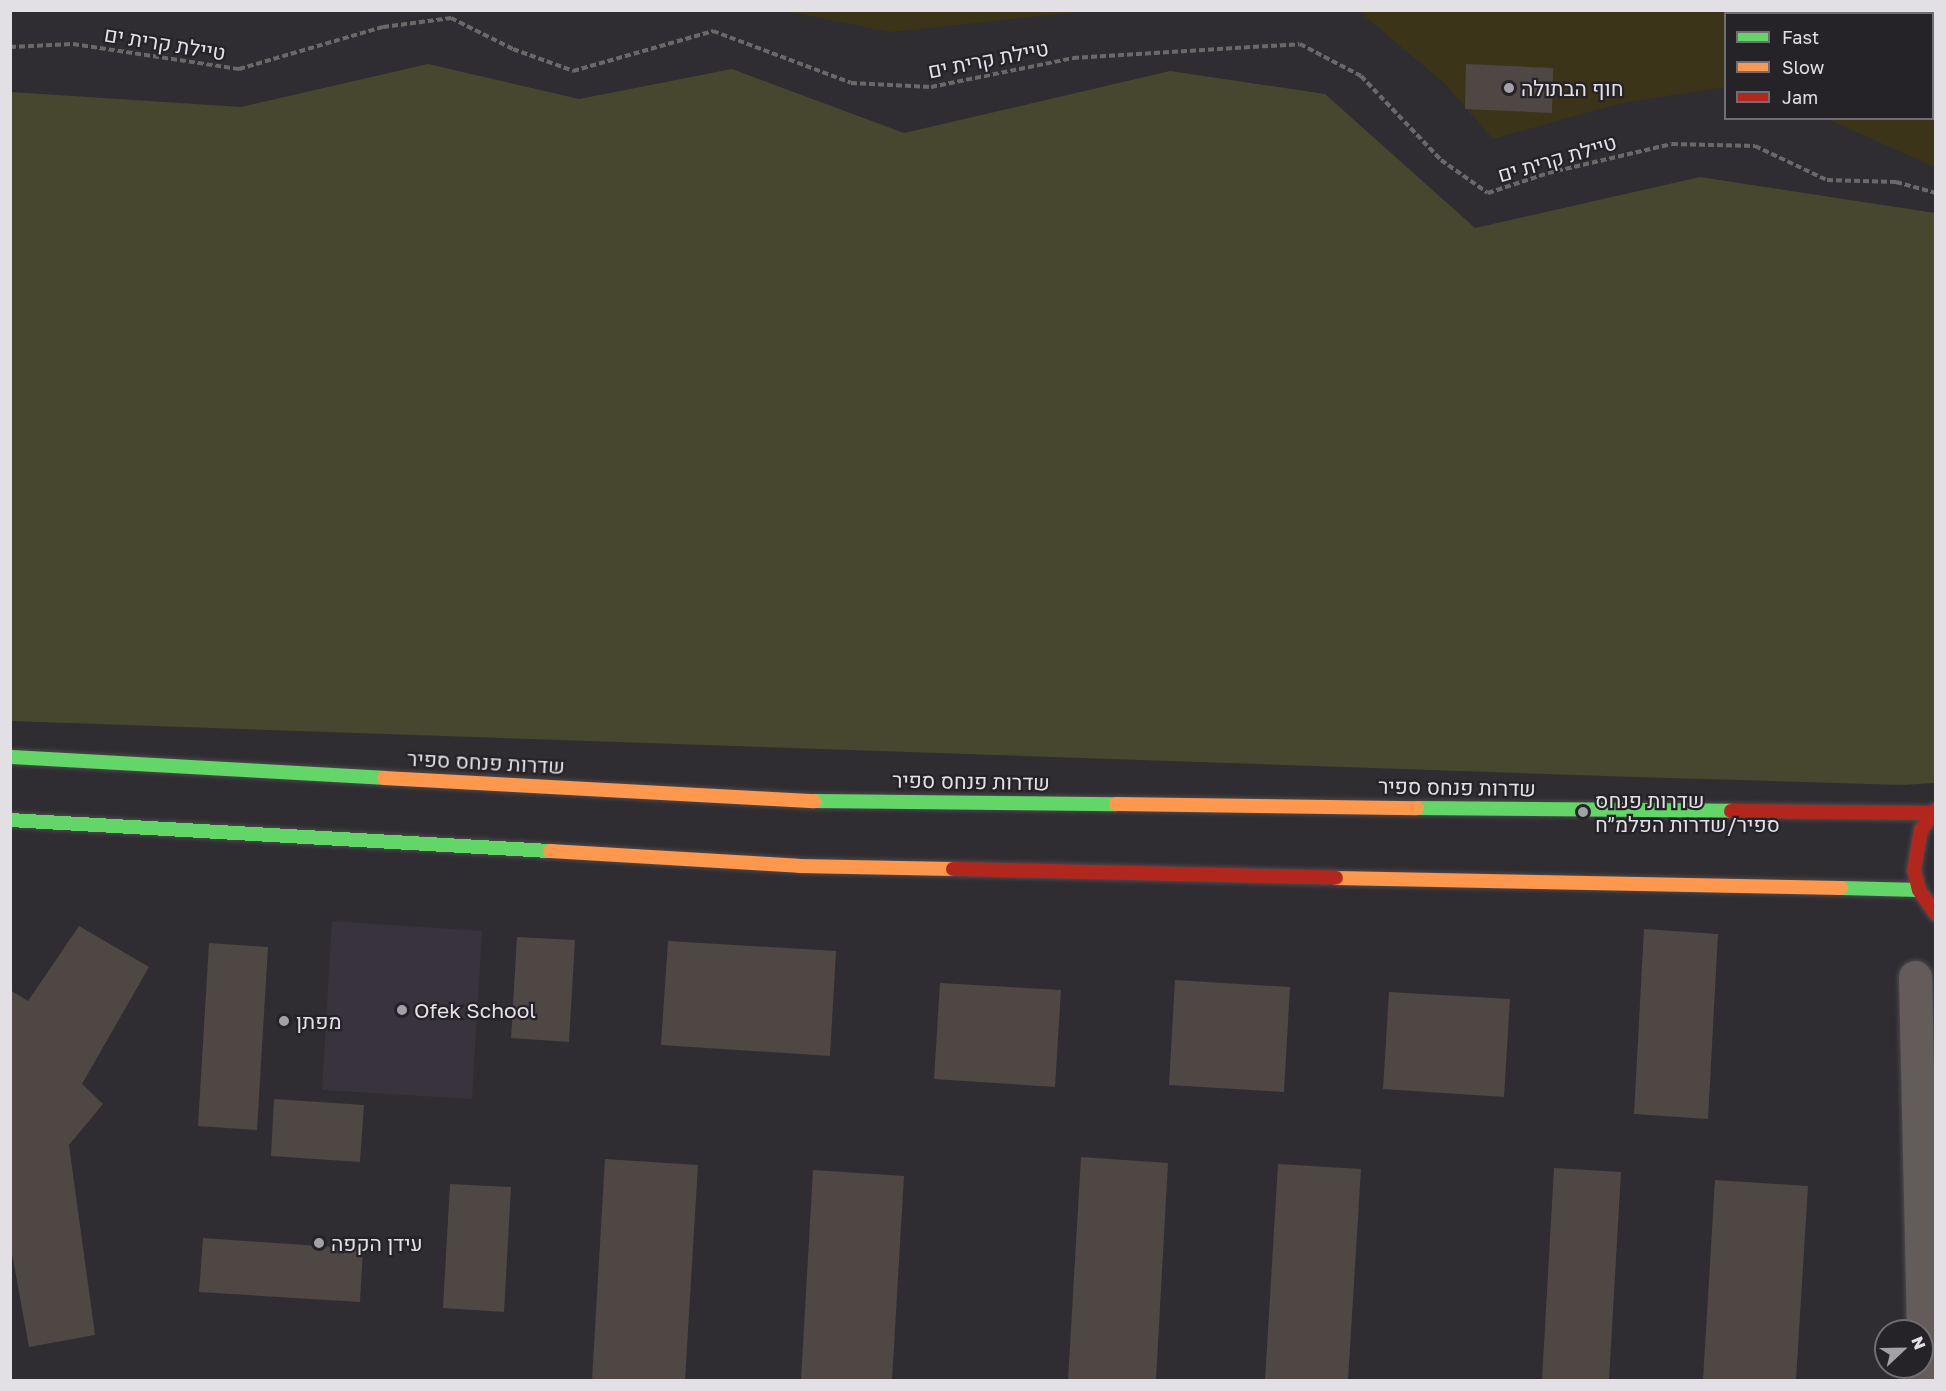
<!DOCTYPE html>
<meta charset="utf-8">
<style>
body{margin:0}
#map{position:relative;width:1946px;height:1391px;overflow:hidden;background:#2f2d31;font-family:"Golos Text",Heebo,sans-serif}
div>[style]{position:absolute}
[style*='--x']{left:calc(var(--x)*1px);top:calc(var(--y)*1px);width:calc(var(--w)*1px);rotate:calc(var(--a)*1deg)}
.built>*{inset:0;background:#39333e}
.green>*{inset:0;background:#46472e}
.sand>*{inset:0;background:#3b3418}
.building>*{inset:0;background:#4f4744}
.path>*{height:4px;margin-top:-2px;transform-origin:0;background:repeating-linear-gradient(90deg,#6c6868 0 6px,transparent 0 9px)}
.roads{filter:drop-shadow(0 0 2px #4c4a4d) drop-shadow(0 0 2px #4c4a4d)}
.street>*{height:33px;margin:-16.5px;padding:0 16.5px;transform-origin:16.5px;border-radius:16.5px;background:#635c5b}
.fast>*{height:14px;margin:-7px;padding:0 7px;transform-origin:7px;border-radius:7px;background:#63d668}
.slow>*{height:14px;margin:-7px;padding:0 7px;transform-origin:7px;border-radius:7px;background:#ff974d}
.jam>*{height:14px;margin:-7px;padding:0 7px;transform-origin:7px;border-radius:7px;background:#b3261e}
.dots>*{width:16px;height:16px;translate:-50% -50%;box-sizing:border-box;border:3px solid #252228;border-radius:50%}
span{translate:-50% -50%;white-space:nowrap;text-align:center;line-height:1.15;-webkit-text-stroke:4.5px #252228;paint-order:stroke}
.street-label{font-size:21px;color:#e2e0e4}
.poi-label{font-size:21px;color:#e2e0e4}
.left{translate:0 -50%;text-align:left}
.frame{position:absolute;inset:0;border:12px solid #e2e0e4;pointer-events:none}
.legend{position:absolute;left:1724px;top:12px;width:210px;height:108px;box-sizing:border-box;background:#252228;border:2px solid #716e73;margin:0;padding:8px 10px;list-style:none;font-size:18px;color:#e2e0e4}
.legend li{display:flex;align-items:center;gap:12px;height:30px}
.legend b{width:30px;border:2px solid #716e73}
.north{position:absolute;left:1874px;top:1319px;width:60px;height:60px;box-sizing:border-box;background:#252228;border:2px solid #716e73;border-radius:50%;rotate:68deg;font-size:16px;font-weight:700;line-height:24px;text-align:center;color:#e2e0e4}
.north::after{content:'';display:block;margin:auto;width:21px;height:27px;background:#a3a1a5;clip-path:polygon(50% 0,100% 100%,50% 72%,0 100%)}
</style>
<div id="map">
<div class="built">
<i style="clip-path:polygon(332px 921px,482px 931px,472px 1099px,322px 1090px)"></i>
</div>
<div class="green">
<i style="clip-path:polygon(428px 64px,579px 99px,732px 69px,904px 133px,1170px 71px,1325px 94px,1475px 228px,1700px 177px,1935px 213px,1935px 783px,1902px 785px,1635px 777px,11px 721px,11px 92px,241px 107px)"></i>
</div>
<div class="sand">
<i style="clip-path:polygon(786px 11px,1087px 11px,891px 32px)"></i>
<i style="clip-path:polygon(1359px 11px,1935px 11px,1935px 167px,1827px 119px,1932px 118px,1932px 14px,1726px 14px,1725px 87px,1621px 103px,1493px 139px,1445px 84px)"></i>
</div>
<div class="building">
<i style="clip-path:polygon(1466px 64px,1553px 68px,1552px 113px,1465px 109px)"></i>
<i style="clip-path:polygon(79px 926px,149px 967px,82px 1084px,103px 1104px,69px 1145px,95px 1335px,29px 1347px,10px 1243px,10px 990px,28px 1001px)"></i>
<i style="clip-path:polygon(1644px 929px,1718px 934px,1708px 1119px,1634px 1114px)"></i>
<i style="clip-path:polygon(517px 937px,575px 940px,569px 1042px,511px 1038px)"></i>
<i style="clip-path:polygon(668px 941px,836px 951px,830px 1056px,661px 1045px)"></i>
<i style="clip-path:polygon(209px 943px,268px 947px,257px 1130px,198px 1126px)"></i>
<i style="clip-path:polygon(1175px 980px,1290px 987px,1284px 1092px,1169px 1085px)"></i>
<i style="clip-path:polygon(940px 983px,1061px 990px,1055px 1087px,934px 1079px)"></i>
<i style="clip-path:polygon(1389px 992px,1510px 999px,1504px 1097px,1383px 1089px)"></i>
<i style="clip-path:polygon(274px 1099px,364px 1105px,360px 1162px,271px 1156px)"></i>
<i style="clip-path:polygon(1081px 1157px,1168px 1163px,1156px 1380px,1068px 1380px)"></i>
<i style="clip-path:polygon(605px 1159px,698px 1165px,685px 1380px,592px 1380px)"></i>
<i style="clip-path:polygon(1278px 1164px,1361px 1169px,1348px 1380px,1265px 1380px)"></i>
<i style="clip-path:polygon(1554px 1168px,1621px 1172px,1609px 1380px,1542px 1380px)"></i>
<i style="clip-path:polygon(813px 1170px,904px 1176px,892px 1380px,801px 1380px)"></i>
<i style="clip-path:polygon(1715px 1180px,1808px 1186px,1796px 1380px,1703px 1380px)"></i>
<i style="clip-path:polygon(450px 1184px,511px 1187px,504px 1312px,443px 1308px)"></i>
<i style="clip-path:polygon(203px 1238px,363px 1249px,360px 1302px,199px 1292px)"></i>
</div>
<div class="path">
<i style="--x:10;--y:47;--w:63;--a:-2.7"></i>
<i style="--x:73;--y:44;--w:168;--a:8.6"></i>
<i style="--x:239;--y:69;--w:150;--a:-16.3"></i>
<i style="--x:383;--y:27;--w:69;--a:-7.5"></i>
<i style="--x:451;--y:18;--w:69;--a:26.6"></i>
<i style="--x:513;--y:49;--w:64;--a:20.1"></i>
<i style="--x:573;--y:71;--w:146;--a:-15.9"></i>
<i style="--x:713;--y:31;--w:147;--a:20.6"></i>
<i style="--x:851;--y:83;--w:80;--a:2.9"></i>
<i style="--x:931;--y:87;--w:145;--a:-11.5"></i>
<i style="--x:1073;--y:58;--w:227;--a:-3.5"></i>
<i style="--x:1300;--y:44;--w:69;--a:27.7"></i>
<i style="--x:1361;--y:76;--w:116;--a:46.4"></i>
<i style="--x:1441;--y:160;--w:57;--a:35.1"></i>
<i style="--x:1488;--y:193;--w:63;--a:-18.4"></i>
<i style="--x:1548;--y:173;--w:127;--a:-13.2"></i>
<i style="--x:1672;--y:144;--w:83;--a:1.4"></i>
<i style="--x:1755;--y:146;--w:80;--a:25.3"></i>
<i style="--x:1827;--y:180;--w:69;--a:1.7"></i>
<i style="--x:1896;--y:182;--w:41;--a:15.4"></i>
</div>
<div class="roads">
<div class="street">
<i style="--x:1915;--y:977;--w:403;--a:88.7"></i>
</div>
<div class="fast">
<i style="--x:10;--y:757;--w:375;--a:3.2"></i>
<i style="--x:814;--y:801;--w:302;--a:0.6"></i>
<i style="--x:1417;--y:808;--w:314;--a:0.5"></i>
<i style="--x:10;--y:820;--w:541;--a:3.29"></i>
<i style="--x:1841;--y:888;--w:78;--a:1.5"></i>
</div>
<div class="slow">
<i style="--x:384;--y:778;--w:431;--a:3.1"></i>
<i style="--x:1116;--y:804;--w:301;--a:0.8"></i>
<i style="--x:550;--y:851;--w:249;--a:3.4"></i>
<i style="--x:799;--y:866;--w:154;--a:1.1"></i>
<i style="--x:1336;--y:878;--w:505;--a:1.13"></i>
</div>
<div class="jam">
<i style="--x:1936;--y:810;--w:25;--a:127"></i>
<i style="--x:1921;--y:830;--w:41;--a:99.9"></i>
<i style="--x:1914;--y:870;--w:21;--a:76"></i>
<i style="--x:1919;--y:890;--w:29;--a:55"></i>
<i style="--x:1731;--y:811;--w:201;--a:0.6"></i>
<i style="--x:953;--y:869;--w:383;--a:1.3"></i>
</div>
</div>
<div class="dots">
<i style="left:1509px;top:88px;background:#a3a1a5"></i>
<i style="left:1583px;top:812px;background:#a3a1a5"></i>
<i style="left:402px;top:1010px;background:#a3a1a5"></i>
<i style="left:284px;top:1021px;background:#a3a1a5"></i>
<i style="left:319px;top:1243px;background:#a3a1a5"></i>
</div>
<div class="street-label">
<span style="left:165px;top:43px;rotate:9deg">טיילת קרית ים</span>
<span style="left:988px;top:59px;rotate:-11deg">טיילת קרית ים</span>
<span style="left:1557px;top:158px;rotate:-16deg">טיילת קרית ים</span>
<span style="left:486px;top:762px;rotate:3deg">שדרות פנחס ספיר</span>
<span style="left:971px;top:781px;rotate:1deg">שדרות פנחס ספיר</span>
<span style="left:1457px;top:787px;rotate:1deg">שדרות פנחס ספיר</span>
</div>
<div class="poi-label">
<span class="left" style="left:1521px;top:88px">חוף הבתולה</span>
<span class="left" style="left:1595px;top:812px">שדרות פנחס<br>ספיר/שדרות הפלמ״ח</span>
<span class="left" style="left:414px;top:1010px">Ofek School</span>
<span class="left" style="left:296px;top:1021px">מפתן</span>
<span class="left" style="left:331px;top:1243px">עידן הקפה</span>
</div>
<div class="frame"></div>
<ul class="legend">
<li><b style="height:8px;background:#63d668"></b>Fast</li>
<li><b style="height:8px;background:#ff974d"></b>Slow</li>
<li><b style="height:8px;background:#b3261e"></b>Jam</li>
</ul>
<div class="north">N</div>
</div>
